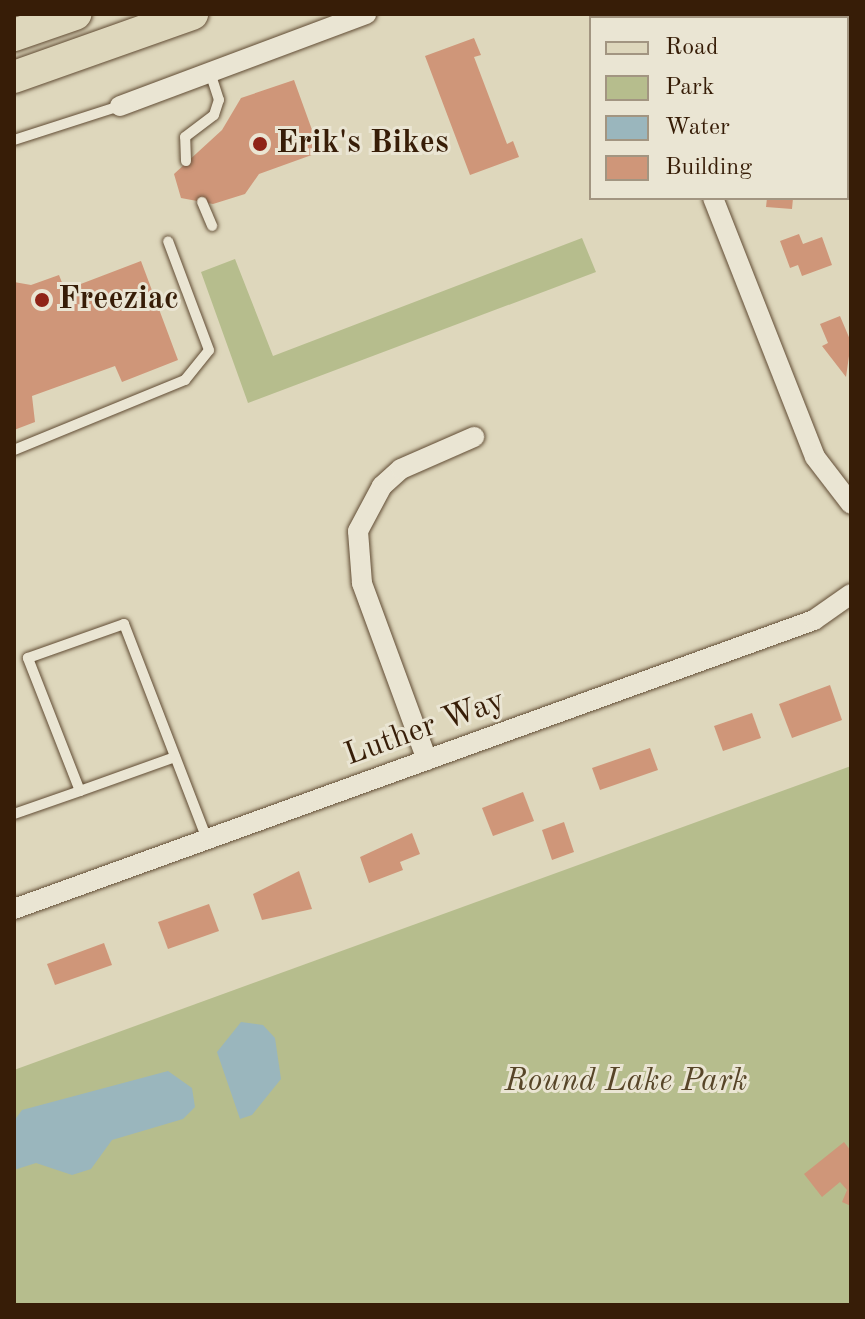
<!DOCTYPE html>
<style>
body{margin:0}
#map{position:relative;width:865px;height:1319px;overflow:hidden;background:#ded7bc;font-family:"Old Standard TT",serif}
div>[style]{position:absolute}
[style*='--x']{left:calc(var(--x)*1px);top:calc(var(--y)*1px);width:calc(var(--w)*1px);rotate:calc(var(--a)*1deg)}
.green>*{inset:0;background:#b6bd8d}
.water>*{inset:0;background:#9ab6bd}
.building>*{inset:0;background:#cf9679}
.roads{filter:drop-shadow(0 0 2px #614c34) drop-shadow(0 0 2px #614c34)}
.service>*{height:10px;margin:-5px;padding:0 5px;transform-origin:5px;border-radius:5px;background:#eae5d3}
.minor>*{height:20px;margin:-10px;padding:0 10px;transform-origin:10px;border-radius:10px;background:#eae5d3}
.primary>*{height:32px;margin:-16px;padding:0 16px;transform-origin:16px;border-radius:16px;background:#ded7bc}
.dots>*{width:22px;height:22px;translate:-50% -50%;box-sizing:border-box;border:4px solid #eae5d3;border-radius:50%}
span{translate:-50% -50%;white-space:nowrap;text-align:center;line-height:1.15;-webkit-text-stroke:6px #eae5d3;paint-order:stroke}
.poi-label{font-size:32px;color:#371d07;font-weight:700}
.left{translate:0 -50%;text-align:left}
.street-label{font-size:32px;color:#371d07}
.park-label{font-size:32px;color:#574528;font-style:italic}
.frame{position:absolute;inset:0;border:16px solid #371d07;pointer-events:none}
.legend{position:absolute;left:589px;top:16px;width:260px;height:184px;box-sizing:border-box;background:#eae5d3;border:2px solid #a29581;margin:0;padding:10px 14px;list-style:none;font-size:24px;color:#371d07}
.legend li{display:flex;align-items:center;gap:16px;height:40px}
.legend b{width:40px;border:2px solid #a29581}
</style>
<div id="map">
<div class="green">
<i style="clip-path:polygon(582px 238px,596px 272px,248px 403px,201px 272px,235px 259px,273px 356px)"></i>
<i style="clip-path:polygon(851px 766px,851px 1305px,14px 1305px,14px 1070px)"></i>
</div>
<div class="water">
<i style="clip-path:polygon(241px 1022px,263px 1025px,275px 1038px,281px 1079px,252px 1115px,240px 1119px,217px 1052px)"></i>
<i style="clip-path:polygon(168px 1071px,192px 1088px,195px 1107px,183px 1119px,112px 1140px,91px 1169px,72px 1175px,36px 1163px,14px 1170px,14px 1121px,22px 1110px)"></i>
</div>
<div class="building">
<i style="clip-path:polygon(607px 14px,691px 14px,693px 18px,597px 18px)"></i>
<i style="clip-path:polygon(474px 38px,481px 55px,474px 57px,507px 144px,513px 141px,519px 157px,470px 175px,425px 56px)"></i>
<i style="clip-path:polygon(294px 80px,320px 152px,259px 174px,245px 194px,213px 204px,181px 198px,174px 174px,222px 130px,241px 98px)"></i>
<i style="clip-path:polygon(767px 198px,793px 198px,792px 209px,766px 207px)"></i>
<i style="clip-path:polygon(799px 234px,803px 244px,822px 237px,832px 265px,802px 276px,798px 265px,790px 268px,780px 241px)"></i>
<i style="clip-path:polygon(141px 261px,178px 360px,122px 382px,115px 366px,32px 396px,35px 422px,14px 430px,14px 282px,31px 285px,59px 275px,65px 290px)"></i>
<i style="clip-path:polygon(840px 316px,851px 342px,846px 377px,822px 346px,828px 343px,820px 324px)"></i>
<i style="clip-path:polygon(830px 685px,842px 720px,792px 738px,779px 704px)"></i>
<i style="clip-path:polygon(752px 713px,761px 738px,723px 751px,714px 726px)"></i>
<i style="clip-path:polygon(650px 748px,658px 770px,600px 790px,592px 768px)"></i>
<i style="clip-path:polygon(523px 792px,534px 821px,493px 836px,482px 808px)"></i>
<i style="clip-path:polygon(564px 822px,574px 852px,552px 860px,542px 830px)"></i>
<i style="clip-path:polygon(412px 833px,420px 854px,400px 862px,403px 870px,369px 883px,360px 857px)"></i>
<i style="clip-path:polygon(299px 871px,312px 909px,262px 920px,253px 894px)"></i>
<i style="clip-path:polygon(209px 904px,219px 931px,168px 949px,158px 922px)"></i>
<i style="clip-path:polygon(104px 943px,112px 965px,55px 985px,47px 964px)"></i>
<i style="clip-path:polygon(844px 1142px,851px 1151px,851px 1206px,842px 1202px,847px 1190px,840px 1182px,822px 1197px,804px 1174px)"></i>
</div>
<div class="roads">
<div class="service">
<i style="--x:14;--y:140;--w:111;--a:-17.8"></i>
<i style="--x:186;--y:161;--w:24;--a:-92"></i>
<i style="--x:185;--y:137;--w:36;--a:-37"></i>
<i style="--x:214;--y:115;--w:16;--a:-72"></i>
<i style="--x:219;--y:100;--w:29;--a:-108"></i>
<i style="--x:202;--y:202;--w:26;--a:67"></i>
<i style="--x:14;--y:450;--w:185;--a:-22.3"></i>
<i style="--x:185;--y:380;--w:38;--a:-51"></i>
<i style="--x:209;--y:350;--w:116;--a:-110.6"></i>
<i style="--x:175;--y:757;--w:101;--a:160.3"></i>
<i style="--x:80;--y:791;--w:143;--a:-111.4"></i>
<i style="--x:28;--y:658;--w:102;--a:-19.5"></i>
<i style="--x:124;--y:624;--w:230;--a:68.9"></i>
<i style="--x:14;--y:814;--w:70;--a:-19.2"></i>
</div>
<div class="minor">
<i style="--x:120;--y:106;--w:263;--a:-20.5"></i>
<i style="--x:713;--y:198;--w:278;--a:68.5"></i>
<i style="--x:815;--y:457;--w:59;--a:52.5"></i>
<i style="--x:427;--y:760;--w:189;--a:-110.2"></i>
<i style="--x:362;--y:583;--w:52;--a:-94.4"></i>
<i style="--x:358;--y:531;--w:51;--a:-61.9"></i>
<i style="--x:382;--y:486;--w:25;--a:-42"></i>
<i style="--x:401;--y:469;--w:80;--a:-23.7"></i>
<i style="--x:14;--y:909;--w:851;--a:-19.86"></i>
<i style="--x:814;--y:620;--w:45;--a:-35.1"></i>
</div>
<div class="primary">
<i style="--x:14;--y:35;--w:65;--a:-19"></i>
<i style="--x:14;--y:77;--w:189;--a:-19.5"></i>
</div>
</div>
<div class="dots">
<i style="left:260px;top:144px;background:#8f2418"></i>
<i style="left:42px;top:300px;background:#8f2418"></i>
</div>
<div class="poi-label">
<span class="left" style="left:276px;top:144px">Erik's Bikes</span>
<span class="left" style="left:58px;top:300px">Freeziac</span>
</div>
<div class="street-label">
<span style="left:425px;top:729px;rotate:-20deg">Luther Way</span>
</div>
<div class="park-label">
<span style="left:626px;top:1082px">Round Lake Park</span>
</div>
<div class="frame"></div>
<ul class="legend">
<li><b style="height:10px;background:#ded7bc"></b>Road</li>
<li><b style="height:22px;background:#b6bd8d"></b>Park</li>
<li><b style="height:22px;background:#9ab6bd"></b>Water</li>
<li><b style="height:22px;background:#cf9679"></b>Building</li>
</ul>
</div>
